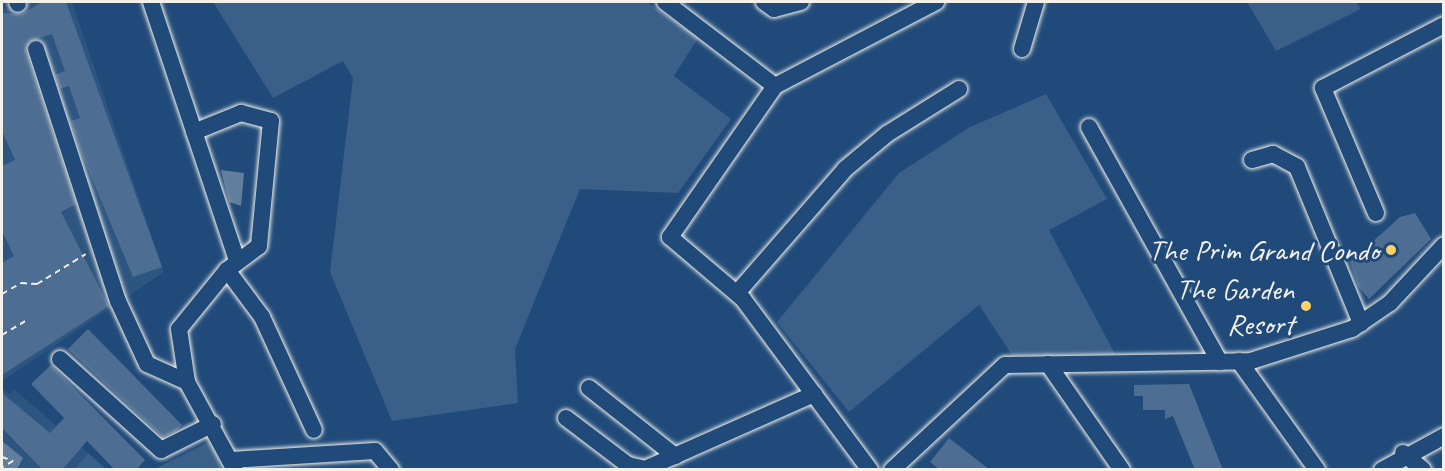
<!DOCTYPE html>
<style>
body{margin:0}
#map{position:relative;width:1445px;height:471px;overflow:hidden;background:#1f4a7a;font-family:Caveat,sans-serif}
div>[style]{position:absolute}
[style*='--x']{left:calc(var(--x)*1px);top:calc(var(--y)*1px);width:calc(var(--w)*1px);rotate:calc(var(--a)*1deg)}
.built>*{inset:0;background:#2d5581}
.green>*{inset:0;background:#3a5f88}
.water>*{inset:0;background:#627e9d}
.building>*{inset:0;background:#4d6e92}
.path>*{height:2px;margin-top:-1px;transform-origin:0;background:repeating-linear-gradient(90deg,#f4f1e8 0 6px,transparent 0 10.5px)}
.roads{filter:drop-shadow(0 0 2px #f4f1e8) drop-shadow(0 0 2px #f4f1e8)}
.minor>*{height:16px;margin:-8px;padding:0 8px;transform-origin:8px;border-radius:8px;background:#1f4a7a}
.dots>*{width:16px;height:16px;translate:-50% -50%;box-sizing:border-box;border:3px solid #1f4a7a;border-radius:50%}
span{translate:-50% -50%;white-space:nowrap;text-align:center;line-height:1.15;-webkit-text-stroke:6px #1f4a7a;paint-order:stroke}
.poi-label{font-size:30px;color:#f4f1e8}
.right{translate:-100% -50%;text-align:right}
.frame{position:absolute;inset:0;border:3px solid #f4f1e8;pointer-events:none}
</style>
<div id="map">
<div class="built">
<i style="clip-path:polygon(26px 2px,72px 2px,164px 272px,2px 381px,2px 9px)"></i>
<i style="clip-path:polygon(2px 389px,9px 394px,15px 390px,88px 453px,74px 469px,2px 469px)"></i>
</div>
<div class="green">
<i style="clip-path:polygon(213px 2px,647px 2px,698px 38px,674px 76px,731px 119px,678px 193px,580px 189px,515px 349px,518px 403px,392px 421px,330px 272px,353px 78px,343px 61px,273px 98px)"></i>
<i style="clip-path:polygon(1247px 2px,1356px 2px,1361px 9px,1276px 51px)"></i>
<i style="clip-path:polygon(1046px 94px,1107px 199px,1049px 230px,1115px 354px,1012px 355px,979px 305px,849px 412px,777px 322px,899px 173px,970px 127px)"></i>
<i style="clip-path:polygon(211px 441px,222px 469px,153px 470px)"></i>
<i style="clip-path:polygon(88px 453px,106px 469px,74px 469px)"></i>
</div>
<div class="water">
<i style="clip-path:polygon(221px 170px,244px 173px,241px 206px,229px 202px)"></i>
<i style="clip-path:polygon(2px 441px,23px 458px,17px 469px,2px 469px)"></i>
</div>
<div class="building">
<i style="clip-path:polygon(42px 2px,66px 2px,162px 267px,133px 277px,80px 150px,71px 121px,80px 118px,69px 86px,60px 89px,55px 75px,65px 71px,52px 34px,28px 42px,26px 52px,76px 204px,61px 212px,109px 306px,2px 375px,2px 263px,14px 256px,2px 231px,2px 166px,15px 160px,2px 131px,2px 13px,22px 14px)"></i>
<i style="clip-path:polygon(1415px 213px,1431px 239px,1369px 299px,1358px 286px,1350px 262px,1400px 217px)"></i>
<i style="clip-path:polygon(88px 329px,182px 425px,176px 431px,163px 437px,68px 349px)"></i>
<i style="clip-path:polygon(51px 365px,145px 460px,136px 470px,115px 470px,87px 441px,62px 470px,43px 470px,2px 428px,2px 393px,50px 433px,64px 418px,31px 384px)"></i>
<i style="clip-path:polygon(1189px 384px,1223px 470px,1195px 470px,1173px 416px,1165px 419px,1165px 410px,1143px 410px,1143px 396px,1134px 396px,1134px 385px)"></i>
<i style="clip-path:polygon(949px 438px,990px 470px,940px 470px,930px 462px)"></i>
</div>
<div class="path">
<i style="--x:2;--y:294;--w:22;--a:-30"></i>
<i style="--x:21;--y:283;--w:16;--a:4"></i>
<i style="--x:37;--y:284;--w:57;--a:-31.5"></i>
<i style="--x:2;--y:335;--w:27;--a:-31"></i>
<i style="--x:2;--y:457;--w:12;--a:20"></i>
<i style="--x:13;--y:461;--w:13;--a:151"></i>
</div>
<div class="roads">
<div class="minor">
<i style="--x:17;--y:2;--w:2;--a:63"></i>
<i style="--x:151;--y:2;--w:273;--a:71.6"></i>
<i style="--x:665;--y:2;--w:138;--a:37.4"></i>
<i style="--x:775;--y:86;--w:184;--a:124.8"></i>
<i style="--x:670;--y:237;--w:96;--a:40.3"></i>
<i style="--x:743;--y:299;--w:213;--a:53.4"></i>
<i style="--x:764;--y:2;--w:12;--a:35"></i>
<i style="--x:774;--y:9;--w:28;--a:-15"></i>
<i style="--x:36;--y:49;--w:265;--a:72"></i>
<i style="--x:118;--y:301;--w:69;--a:65.3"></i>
<i style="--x:147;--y:364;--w:44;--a:24.2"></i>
<i style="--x:1022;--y:49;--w:49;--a:-73.4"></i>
<i style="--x:775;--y:86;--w:182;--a:-27.6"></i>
<i style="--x:1089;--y:127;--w:269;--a:60.9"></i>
<i style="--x:194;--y:132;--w:51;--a:-22"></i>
<i style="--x:241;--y:113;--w:31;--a:15"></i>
<i style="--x:271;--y:121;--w:126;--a:95.5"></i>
<i style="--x:259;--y:246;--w:40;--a:143"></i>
<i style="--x:227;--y:270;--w:76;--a:129.1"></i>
<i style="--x:179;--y:329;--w:54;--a:81.4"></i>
<i style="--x:187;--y:382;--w:100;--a:61.4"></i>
<i style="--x:1252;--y:160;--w:22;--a:-16"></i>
<i style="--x:1273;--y:154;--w:27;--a:28"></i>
<i style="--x:1297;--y:167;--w:169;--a:67.7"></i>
<i style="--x:1376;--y:213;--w:136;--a:-113"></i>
<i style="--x:1323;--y:88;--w:136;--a:-27.5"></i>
<i style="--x:227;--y:270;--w:59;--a:53.3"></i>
<i style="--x:262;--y:317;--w:124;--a:65.3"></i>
<i style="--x:737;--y:293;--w:164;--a:-48.9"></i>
<i style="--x:845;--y:169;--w:55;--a:-39.8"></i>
<i style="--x:887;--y:134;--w:85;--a:-32"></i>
<i style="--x:60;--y:359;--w:136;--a:42"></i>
<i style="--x:161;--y:450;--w:58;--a:-26.6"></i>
<i style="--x:1239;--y:361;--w:134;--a:54.4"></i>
<i style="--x:1048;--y:364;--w:129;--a:55.1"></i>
<i style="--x:589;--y:388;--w:110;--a:38.3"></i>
<i style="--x:566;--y:418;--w:78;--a:37.2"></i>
<i style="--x:628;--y:465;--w:17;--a:13"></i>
<i style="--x:645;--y:469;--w:185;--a:-23.9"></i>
<i style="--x:1403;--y:453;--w:26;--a:40"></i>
<i style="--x:231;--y:460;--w:144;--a:-3.6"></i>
<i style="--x:375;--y:451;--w:25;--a:50"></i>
<i style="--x:892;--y:470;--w:154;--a:-42.9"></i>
<i style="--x:1005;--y:365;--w:246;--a:-0.9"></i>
<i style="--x:1251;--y:361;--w:106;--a:-17.6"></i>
<i style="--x:1352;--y:329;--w:46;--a:-34.4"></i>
<i style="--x:1390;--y:303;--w:79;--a:-47"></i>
<i style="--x:1382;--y:470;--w:71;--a:-28.7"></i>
</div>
</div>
<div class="dots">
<i style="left:1391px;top:250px;background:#ffd166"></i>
<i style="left:1306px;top:306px;background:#ffd166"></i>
</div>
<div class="poi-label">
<span class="right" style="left:1379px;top:250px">The Prim Grand Condo</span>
<span class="right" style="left:1294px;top:306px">The Garden<br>Resort</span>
</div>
<div class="frame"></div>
</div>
